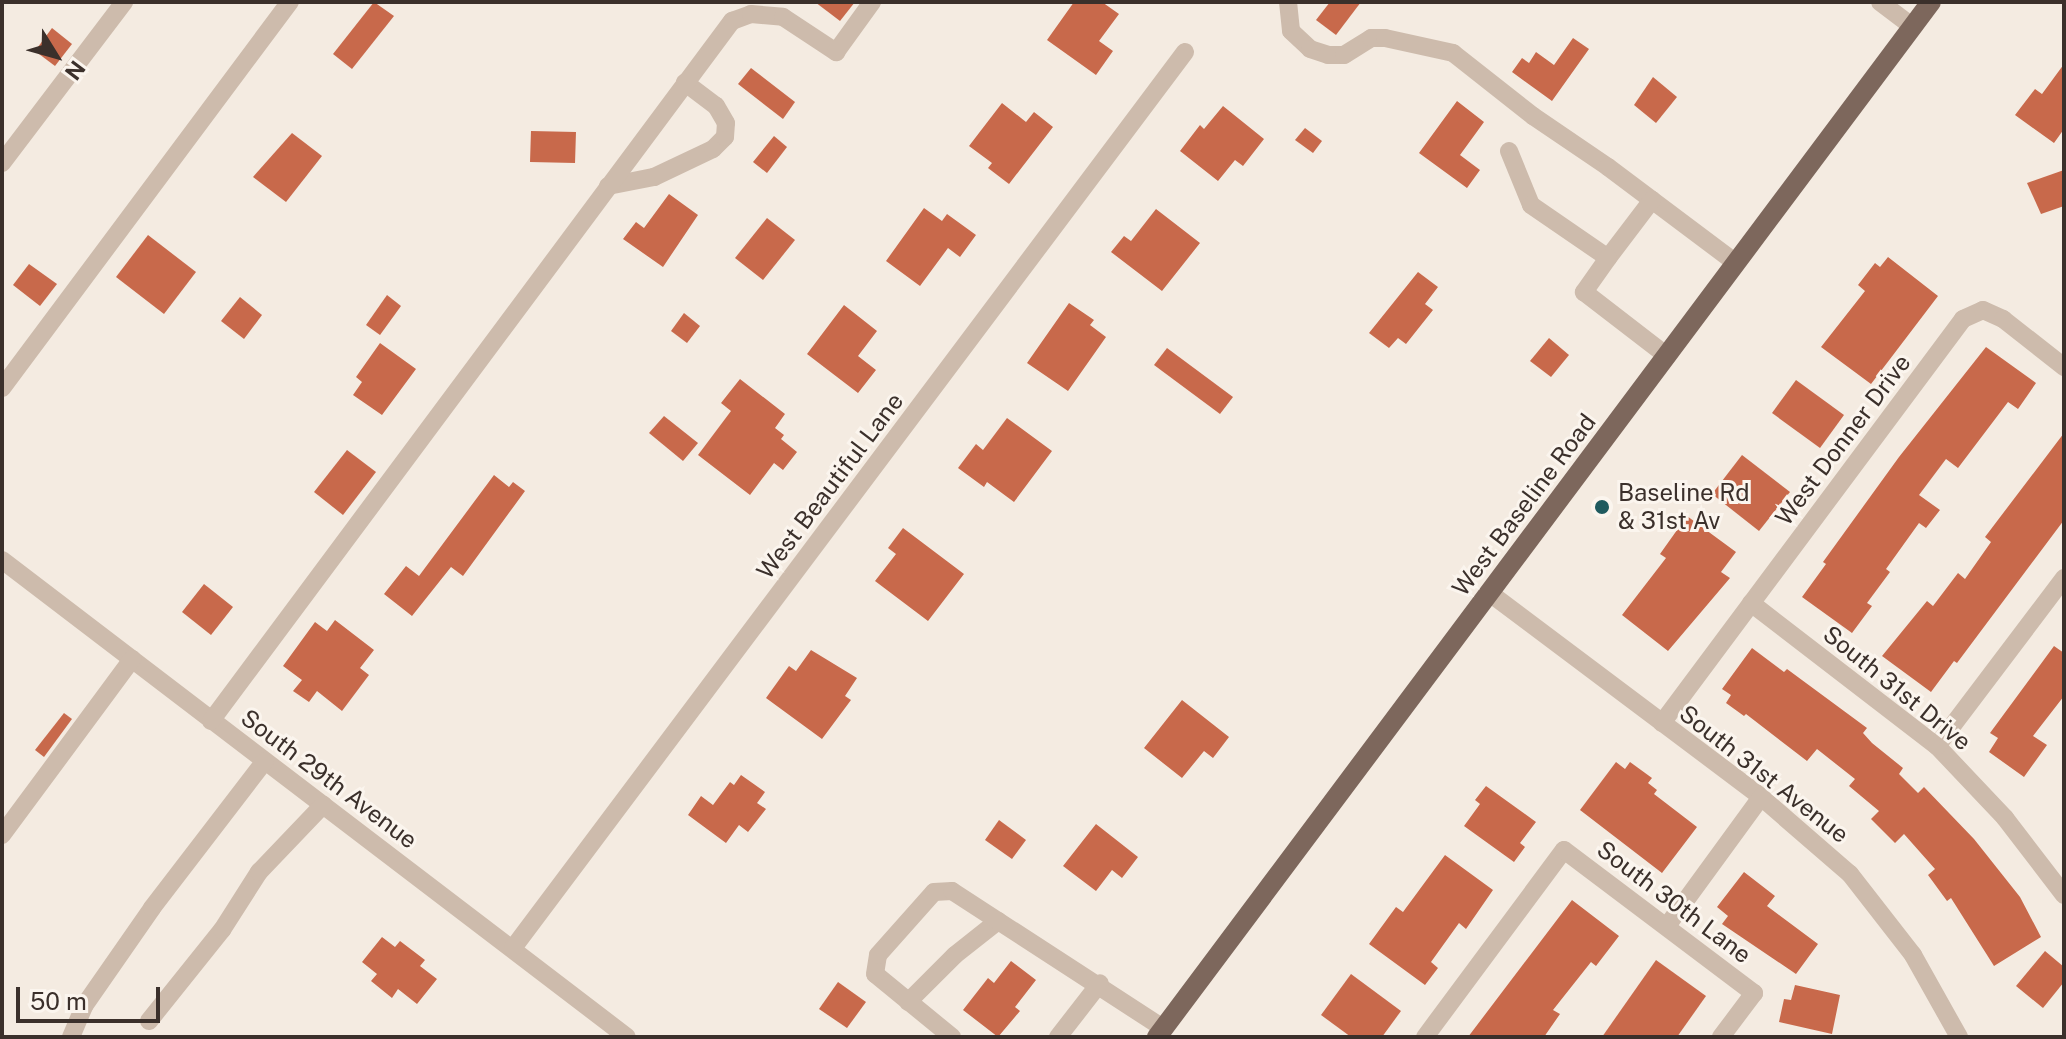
<!DOCTYPE html>
<style>
body{margin:0}
#map{position:relative;width:2066px;height:1039px;overflow:hidden;background:#f4ebe1;font-family:"Public Sans",sans-serif}
div>[style]{position:absolute}
[style*='--x']{left:calc(var(--x)*1px);top:calc(var(--y)*1px);width:calc(var(--w)*1px);rotate:calc(var(--a)*1deg)}
.building>*{inset:0;background:#c8694b}
.minor>*{height:18px;margin:-9px;padding:0 9px;transform-origin:9px;border-radius:9px;background:#cdbbac}
.major>*{height:20px;margin:-10px;padding:0 10px;transform-origin:10px;border-radius:10px;background:#7d675c}
.dots>*{width:22px;height:22px;translate:-50% -50%;box-sizing:border-box;border:4px solid #fbf5ee;border-radius:50%}
span{translate:-50% -50%;white-space:nowrap;text-align:center;line-height:1.15;-webkit-text-stroke:6px #fbf5ee;paint-order:stroke}
.street-label{font-size:24px;color:#3b302b}
.poi-label{font-size:24px;color:#3b302b}
.left{translate:0 -50%;text-align:left}
.frame{position:absolute;inset:0;border:4px solid #3b302b;pointer-events:none}
.north{position:absolute;left:16px;top:16px;width:80px;height:80px;-webkit-text-stroke:6px #fbf5ee;paint-order:stroke;rotate:127deg;font-size:22px;font-weight:700;line-height:32px;text-align:center;color:#3b302b}
.north::after{content:'';display:block;margin:auto;width:28px;height:36px;background:#3b302b;clip-path:polygon(50% 0,100% 100%,50% 72%,0 100%)}
.scale{position:absolute;left:16px;top:987px;width:144px;height:36px;box-sizing:border-box;border:4px solid #3b302b;border-top:0;padding-left:10px;font-size:24px;line-height:28px;white-space:nowrap;color:#3b302b;-webkit-text-stroke:6px #fbf5ee;paint-order:stroke}
</style>
<div id="map">
<div class="building">
<i style="clip-path:polygon(374px 2px,394px 16px,352px 69px,333px 54px)"></i>
<i style="clip-path:polygon(815px 2px,855px 2px,840px 21px)"></i>
<i style="clip-path:polygon(1074px 2px,1102px 2px,1119px 14px,1099px 41px,1113px 51px,1096px 75px,1047px 40px)"></i>
<i style="clip-path:polygon(1330px 2px,1361px 2px,1336px 35px,1316px 20px)"></i>
<i style="clip-path:polygon(52px 28px,72px 44px,55px 66px,35px 51px)"></i>
<i style="clip-path:polygon(1573px 38px,1589px 49px,1552px 101px,1512px 72px,1522px 58px,1529px 63px,1536px 52px,1554px 65px)"></i>
<i style="clip-path:polygon(2064px 64px,2064px 129px,2054px 143px,2015px 115px,2035px 89px,2042px 94px)"></i>
<i style="clip-path:polygon(751px 68px,795px 102px,783px 119px,738px 84px)"></i>
<i style="clip-path:polygon(1653px 77px,1677px 97px,1656px 123px,1634px 105px)"></i>
<i style="clip-path:polygon(1457px 101px,1484px 122px,1460px 155px,1480px 170px,1467px 188px,1419px 153px)"></i>
<i style="clip-path:polygon(1002px 103px,1026px 122px,1034px 112px,1053px 127px,1009px 184px,988px 168px,992px 163px,969px 146px)"></i>
<i style="clip-path:polygon(1223px 106px,1264px 139px,1243px 166px,1235px 160px,1218px 181px,1180px 151px,1200px 125px,1204px 129px)"></i>
<i style="clip-path:polygon(1305px 128px,1322px 141px,1313px 153px,1295px 140px)"></i>
<i style="clip-path:polygon(531px 131px,576px 132px,575px 163px,530px 162px)"></i>
<i style="clip-path:polygon(292px 133px,322px 156px,286px 202px,253px 177px)"></i>
<i style="clip-path:polygon(774px 136px,787px 147px,767px 173px,753px 162px)"></i>
<i style="clip-path:polygon(2064px 170px,2064px 206px,2041px 214px,2027px 183px)"></i>
<i style="clip-path:polygon(669px 194px,698px 215px,663px 267px,623px 239px,636px 222px,644px 228px)"></i>
<i style="clip-path:polygon(924px 208px,942px 221px,947px 214px,976px 235px,960px 257px,948px 248px,920px 286px,886px 261px)"></i>
<i style="clip-path:polygon(1156px 209px,1200px 243px,1162px 291px,1111px 252px,1124px 236px,1131px 241px)"></i>
<i style="clip-path:polygon(767px 218px,795px 240px,763px 280px,735px 258px)"></i>
<i style="clip-path:polygon(148px 235px,196px 272px,164px 314px,116px 277px)"></i>
<i style="clip-path:polygon(1888px 257px,1938px 296px,1871px 384px,1821px 347px,1865px 291px,1858px 285px,1875px 263px,1880px 267px)"></i>
<i style="clip-path:polygon(29px 264px,57px 284px,40px 306px,13px 285px)"></i>
<i style="clip-path:polygon(1418px 272px,1438px 287px,1425px 304px,1433px 310px,1406px 344px,1398px 338px,1389px 348px,1369px 333px)"></i>
<i style="clip-path:polygon(387px 295px,401px 306px,380px 335px,366px 325px)"></i>
<i style="clip-path:polygon(240px 297px,262px 315px,244px 339px,221px 321px)"></i>
<i style="clip-path:polygon(1069px 303px,1094px 320px,1090px 325px,1106px 337px,1068px 391px,1027px 363px)"></i>
<i style="clip-path:polygon(844px 305px,877px 331px,858px 356px,876px 370px,858px 393px,807px 354px)"></i>
<i style="clip-path:polygon(684px 313px,700px 326px,687px 343px,671px 331px)"></i>
<i style="clip-path:polygon(1549px 338px,1569px 355px,1551px 377px,1530px 361px)"></i>
<i style="clip-path:polygon(380px 343px,416px 369px,382px 415px,353px 395px,362px 382px,356px 377px)"></i>
<i style="clip-path:polygon(1986px 347px,2036px 383px,2018px 409px,2008px 402px,1958px 468px,1946px 459px,1919px 495px,1940px 510px,1926px 528px,1919px 523px,1886px 569px,1890px 572px,1867px 603px,1872px 606px,1852px 633px,1802px 597px,1826px 564px,1823px 562px,1899px 457px)"></i>
<i style="clip-path:polygon(1167px 348px,1233px 397px,1220px 414px,1154px 365px)"></i>
<i style="clip-path:polygon(740px 379px,785px 414px,775px 428px,784px 435px,781px 439px,797px 452px,783px 470px,774px 463px,750px 495px,698px 455px,731px 411px,721px 403px)"></i>
<i style="clip-path:polygon(1796px 380px,1844px 415px,1820px 448px,1772px 413px)"></i>
<i style="clip-path:polygon(664px 416px,698px 443px,683px 461px,649px 433px)"></i>
<i style="clip-path:polygon(1007px 418px,1052px 451px,1014px 502px,987px 482px,984px 487px,958px 468px,976px 444px,983px 450px)"></i>
<i style="clip-path:polygon(2064px 433px,2064px 520px,1957px 663px,1954px 661px,1931px 692px,1882px 656px,1927px 601px,1933px 606px,1958px 573px,1965px 579px,1991px 542px,1985px 537px)"></i>
<i style="clip-path:polygon(347px 450px,376px 472px,343px 515px,314px 492px)"></i>
<i style="clip-path:polygon(1742px 455px,1790px 492px,1759px 531px,1712px 494px)"></i>
<i style="clip-path:polygon(494px 475px,509px 487px,513px 482px,525px 491px,463px 576px,451px 567px,412px 616px,384px 594px,406px 566px,419px 576px)"></i>
<i style="clip-path:polygon(1687px 516px,1736px 552px,1721px 572px,1730px 578px,1668px 651px,1622px 615px,1666px 558px,1660px 554px)"></i>
<i style="clip-path:polygon(903px 528px,964px 574px,928px 621px,875px 581px,896px 554px,888px 548px)"></i>
<i style="clip-path:polygon(204px 584px,233px 607px,211px 635px,182px 612px)"></i>
<i style="clip-path:polygon(335px 620px,374px 650px,360px 668px,369px 675px,342px 711px,317px 691px,309px 702px,293px 691px,302px 680px,283px 666px,315px 622px,327px 631px)"></i>
<i style="clip-path:polygon(2054px 646px,2064px 653px,2064px 696px,2033px 736px,2047px 745px,2024px 777px,1989px 752px,1998px 738px,1990px 733px)"></i>
<i style="clip-path:polygon(1752px 648px,1784px 672px,1787px 669px,1867px 728px,1863px 733px,1872px 743px,1903px 768px,1899px 774px,1918px 793px,1924px 787px,1974px 839px,2020px 897px,2041px 937px,1994px 966px,1951px 898px,1947px 901px,1928px 875px,1935px 869px,1904px 834px,1895px 843px,1871px 819px,1879px 811px,1849px 786px,1855px 779px,1817px 749px,1807px 761px,1746px 714px,1744px 716px,1726px 703px,1731px 695px,1722px 689px)"></i>
<i style="clip-path:polygon(811px 650px,857px 678px,845px 696px,851px 700px,822px 739px,766px 698px,789px 666px,796px 671px)"></i>
<i style="clip-path:polygon(1182px 700px,1229px 737px,1213px 758px,1204px 751px,1182px 778px,1144px 748px)"></i>
<i style="clip-path:polygon(64px 713px,72px 719px,44px 757px,35px 750px)"></i>
<i style="clip-path:polygon(1616px 762px,1625px 769px,1630px 762px,1652px 778px,1648px 783px,1657px 790px,1654px 794px,1697px 827px,1662px 873px,1580px 810px)"></i>
<i style="clip-path:polygon(741px 775px,765px 792px,757px 803px,766px 809px,748px 832px,739px 825px,726px 843px,688px 815px,701px 796px,713px 805px,730px 782px,734px 785px)"></i>
<i style="clip-path:polygon(1486px 786px,1536px 822px,1520px 843px,1525px 847px,1514px 862px,1464px 826px,1480px 804px,1475px 800px)"></i>
<i style="clip-path:polygon(999px 820px,1026px 840px,1012px 859px,985px 840px)"></i>
<i style="clip-path:polygon(1096px 824px,1138px 857px,1122px 878px,1112px 870px,1096px 891px,1063px 866px)"></i>
<i style="clip-path:polygon(1445px 855px,1493px 890px,1466px 929px,1459px 923px,1431px 962px,1438px 968px,1425px 985px,1369px 944px,1396px 907px,1403px 912px)"></i>
<i style="clip-path:polygon(1744px 872px,1775px 896px,1767px 906px,1818px 944px,1796px 974px,1722px 924px,1728px 916px,1717px 907px)"></i>
<i style="clip-path:polygon(1572px 900px,1619px 936px,1596px 966px,1591px 962px,1553px 1010px,1560px 1014px,1544px 1037px,1468px 1037px)"></i>
<i style="clip-path:polygon(382px 937px,395px 947px,400px 941px,425px 960px,420px 966px,437px 979px,417px 1004px,398px 989px,392px 998px,371px 981px,377px 974px,362px 962px)"></i>
<i style="clip-path:polygon(2045px 951px,2064px 967px,2064px 982px,2043px 1008px,2016px 986px)"></i>
<i style="clip-path:polygon(1656px 960px,1706px 996px,1677px 1037px,1602px 1037px)"></i>
<i style="clip-path:polygon(1011px 961px,1036px 980px,1015px 1007px,1020px 1011px,998px 1037px,963px 1010px,988px 978px,994px 983px)"></i>
<i style="clip-path:polygon(1351px 974px,1401px 1011px,1382px 1037px,1351px 1037px,1321px 1015px)"></i>
<i style="clip-path:polygon(838px 982px,866px 1002px,847px 1028px,819px 1009px)"></i>
<i style="clip-path:polygon(1795px 985px,1840px 995px,1832px 1034px,1779px 1022px,1784px 999px,1791px 1000px)"></i>
</div>
<div class="minor">
<i style="--x:1288;--y:2;--w:29;--a:84"></i>
<i style="--x:1291;--y:31;--w:26;--a:43"></i>
<i style="--x:1310;--y:49;--w:19;--a:18"></i>
<i style="--x:1328;--y:55;--w:16;--a:0"></i>
<i style="--x:1344;--y:55;--w:32;--a:-32"></i>
<i style="--x:1371;--y:38;--w:14;--a:0"></i>
<i style="--x:1385;--y:38;--w:70;--a:12.4"></i>
<i style="--x:1453;--y:53;--w:102;--a:38.2"></i>
<i style="--x:1533;--y:116;--w:91;--a:34.2"></i>
<i style="--x:1608;--y:167;--w:160;--a:36.9"></i>
<i style="--x:1880;--y:2;--w:41;--a:37.1"></i>
<i style="--x:1509;--y:151;--w:58;--a:67.8"></i>
<i style="--x:1531;--y:205;--w:93;--a:34.5"></i>
<i style="--x:1608;--y:258;--w:73;--a:-52.8"></i>
<i style="--x:2;--y:163;--w:202;--a:-52.8"></i>
<i style="--x:608;--y:186;--w:47;--a:-11.1"></i>
<i style="--x:654;--y:177;--w:65;--a:-25.4"></i>
<i style="--x:713;--y:149;--w:17;--a:-45"></i>
<i style="--x:725;--y:137;--w:14;--a:-86"></i>
<i style="--x:726;--y:123;--w:20;--a:-120"></i>
<i style="--x:716;--y:106;--w:39;--a:-143"></i>
<i style="--x:1608;--y:258;--w:42;--a:125.2"></i>
<i style="--x:1584;--y:292;--w:105;--a:37.6"></i>
<i style="--x:2;--y:388;--w:482;--a:-53.3"></i>
<i style="--x:2;--y:560;--w:786;--a:37.35"></i>
<i style="--x:1491;--y:594;--w:338;--a:36.9"></i>
<i style="--x:1761;--y:797;--w:118;--a:40.9"></i>
<i style="--x:1850;--y:874;--w:103;--a:52.1"></i>
<i style="--x:1913;--y:955;--w:94;--a:60.7"></i>
<i style="--x:1751;--y:603;--w:235;--a:37.6"></i>
<i style="--x:1937;--y:746;--w:99;--a:46.6"></i>
<i style="--x:2005;--y:818;--w:97;--a:52.5"></i>
<i style="--x:211;--y:721;--w:873;--a:-53.34"></i>
<i style="--x:732;--y:21;--w:20;--a:-20"></i>
<i style="--x:751;--y:14;--w:32;--a:5"></i>
<i style="--x:783;--y:17;--w:64;--a:33.4"></i>
<i style="--x:836;--y:52;--w:62;--a:-54.2"></i>
<i style="--x:1662;--y:723;--w:504;--a:-53.31"></i>
<i style="--x:1963;--y:319;--w:22;--a:-24"></i>
<i style="--x:1983;--y:310;--w:22;--a:24"></i>
<i style="--x:2003;--y:319;--w:78;--a:38.2"></i>
<i style="--x:1937;--y:746;--w:211;--a:-52.9"></i>
<i style="--x:2;--y:835;--w:219;--a:-53.5"></i>
<i style="--x:1667;--y:926;--w:160;--a:-53.9"></i>
<i style="--x:513;--y:948;--w:1120;--a:-53.13"></i>
<i style="--x:908;--y:1002;--w:66;--a:-45"></i>
<i style="--x:955;--y:955;--w:55;--a:-38.3"></i>
<i style="--x:149;--y:1021;--w:117;--a:-51.3"></i>
<i style="--x:222;--y:930;--w:69;--a:-57.5"></i>
<i style="--x:259;--y:872;--w:93;--a:-46.3"></i>
<i style="--x:71;--y:1037;--w:34;--a:-67"></i>
<i style="--x:84;--y:1006;--w:119;--a:-55.2"></i>
<i style="--x:152;--y:908;--w:185;--a:-52.5"></i>
<i style="--x:952;--y:1037;--w:99;--a:-140.7"></i>
<i style="--x:875;--y:974;--w:19;--a:-81"></i>
<i style="--x:878;--y:955;--w:84;--a:-48.4"></i>
<i style="--x:934;--y:892;--w:18;--a:-3"></i>
<i style="--x:952;--y:891;--w:252;--a:33"></i>
<i style="--x:1058;--y:1037;--w:68;--a:-52.1"></i>
<i style="--x:1425;--y:1037;--w:233;--a:-53.4"></i>
<i style="--x:1564;--y:850;--w:238;--a:37"></i>
<i style="--x:1754;--y:993;--w:55;--a:126.9"></i>
</div>
<div class="major">
<i style="--x:1157;--y:1037;--w:1292;--a:-53.21"></i>
</div>
<div class="dots">
<i style="left:1602px;top:507px;background:#1f5a5e"></i>
</div>
<div class="street-label">
<span style="left:1843px;top:440px;rotate:-53deg">West Donner Drive</span>
<span style="left:830px;top:486px;rotate:-53deg">West Beautiful Lane</span>
<span style="left:1524px;top:505px;rotate:-53deg">West Baseline Road</span>
<span style="left:1897px;top:688px;rotate:39deg">South 31st Drive</span>
<span style="left:1764px;top:774px;rotate:38deg">South 31st Avenue</span>
<span style="left:329px;top:779px;rotate:37deg">South 29th Avenue</span>
<span style="left:1674px;top:902px;rotate:37deg">South 30th Lane</span>
</div>
<div class="poi-label">
<span class="left" style="left:1618px;top:507px">Baseline Rd<br>&amp; 31st Av</span>
</div>
<div class="frame"></div>
<div class="north">N</div>
<div class="scale">50 m</div>
</div>
